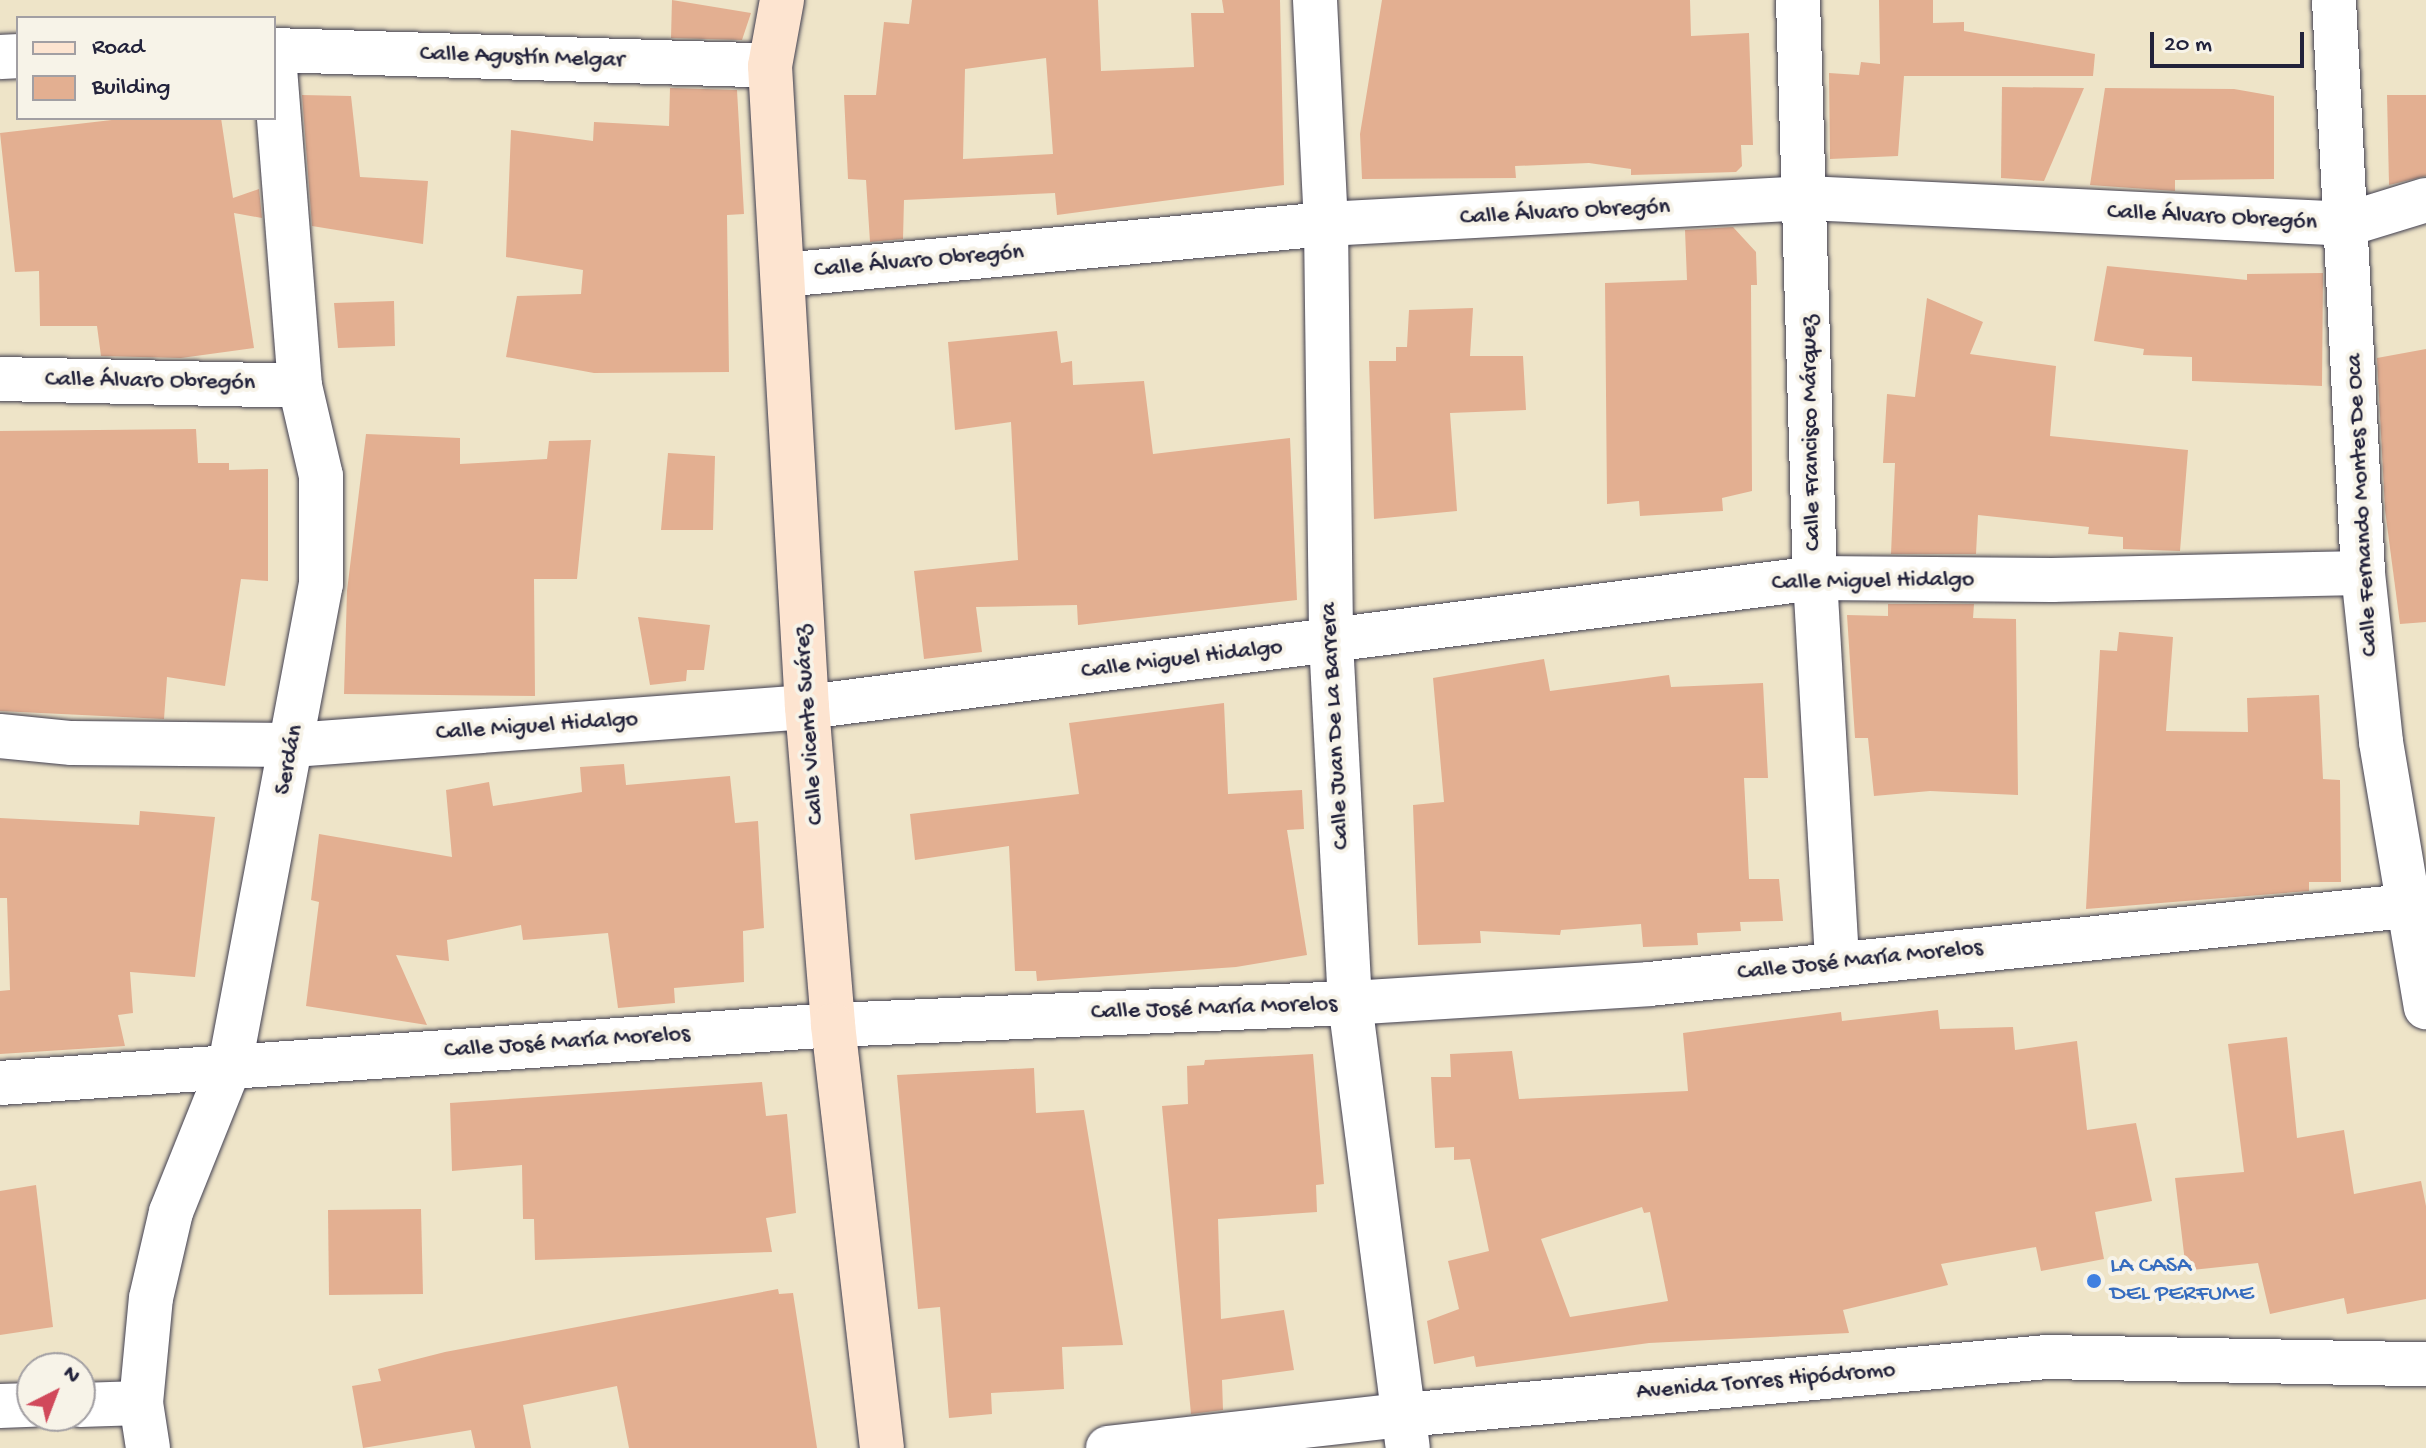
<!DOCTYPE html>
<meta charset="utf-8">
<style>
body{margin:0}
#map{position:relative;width:2426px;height:1448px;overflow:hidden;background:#eee4c8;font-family:"Gochi Hand",sans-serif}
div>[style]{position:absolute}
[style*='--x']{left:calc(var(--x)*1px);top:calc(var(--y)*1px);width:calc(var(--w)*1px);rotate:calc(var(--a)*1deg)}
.building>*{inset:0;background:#e3af91}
.roads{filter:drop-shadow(0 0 2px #413f50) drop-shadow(0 0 2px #413f50)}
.street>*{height:44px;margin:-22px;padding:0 22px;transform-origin:22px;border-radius:22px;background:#fff}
.secondary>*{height:44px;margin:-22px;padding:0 22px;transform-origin:22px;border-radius:22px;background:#fde4d0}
.dots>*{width:22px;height:22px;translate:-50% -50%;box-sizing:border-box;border:4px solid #f7f3e8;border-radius:50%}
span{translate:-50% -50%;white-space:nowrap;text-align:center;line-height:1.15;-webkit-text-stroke:8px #f7f3e8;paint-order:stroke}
.street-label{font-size:24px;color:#22223b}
.shop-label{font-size:24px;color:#366cbe}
.left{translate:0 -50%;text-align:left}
.legend{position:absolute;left:16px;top:16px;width:260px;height:104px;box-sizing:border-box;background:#f7f3e8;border:2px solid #a29fa3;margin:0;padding:10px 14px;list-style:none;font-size:24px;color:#22223b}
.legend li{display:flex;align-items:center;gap:16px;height:40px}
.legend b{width:40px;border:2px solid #a29fa3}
.north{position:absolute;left:16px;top:1352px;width:80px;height:80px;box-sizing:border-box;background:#f7f3e8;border:2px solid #a29fa3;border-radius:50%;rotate:42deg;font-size:22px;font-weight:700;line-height:32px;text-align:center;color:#22223b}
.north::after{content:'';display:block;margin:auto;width:28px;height:36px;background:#d1495b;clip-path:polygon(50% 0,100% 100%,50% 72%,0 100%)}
.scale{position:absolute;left:2150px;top:32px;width:154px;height:36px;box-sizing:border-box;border:4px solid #22223b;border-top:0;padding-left:10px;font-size:24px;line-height:28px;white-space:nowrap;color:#22223b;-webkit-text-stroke:6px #f7f3e8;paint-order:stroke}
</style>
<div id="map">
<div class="building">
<i style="clip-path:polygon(672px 0,751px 13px,742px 40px,671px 38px)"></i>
<i style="clip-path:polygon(evenodd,912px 0,1098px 0,1101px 71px,1194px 67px,1191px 13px,1224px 13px,1222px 0,1280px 0,1284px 185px,1057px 215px,1055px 193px,904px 200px,903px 239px,870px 242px,866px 180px,848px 179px,844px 95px,876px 95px,884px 22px,909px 24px,912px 0,1046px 58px,1053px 154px,963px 159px,965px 69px,1046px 58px)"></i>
<i style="clip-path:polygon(1382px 0,1690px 0,1691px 36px,1749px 33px,1753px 145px,1741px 145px,1742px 166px,1736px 172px,1631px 175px,1631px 169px,1589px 163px,1515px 166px,1516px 178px,1362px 179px,1360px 134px)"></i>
<i style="clip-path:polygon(1879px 0,1933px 0,1933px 23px,1964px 22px,1964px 31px,2095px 54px,2093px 76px,1904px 76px,1898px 156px,1830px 159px,1829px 73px,1859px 75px,1861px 62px,1880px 64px)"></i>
<i style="clip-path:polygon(2002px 87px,2084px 88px,2044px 181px,2001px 178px)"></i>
<i style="clip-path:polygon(670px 88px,737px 90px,744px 214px,727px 215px,729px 372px,594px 373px,506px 357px,517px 296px,581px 294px,583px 270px,506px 257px,511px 130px,593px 141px,594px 122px,669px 126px)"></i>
<i style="clip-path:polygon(2105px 88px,2234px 89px,2274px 96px,2274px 179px,2175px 180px,2175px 191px,2090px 185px)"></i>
<i style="clip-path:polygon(302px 95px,351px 96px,360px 177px,428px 181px,423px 244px,312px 226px)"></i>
<i style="clip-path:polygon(2387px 95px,2426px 95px,2426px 176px,2389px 185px)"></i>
<i style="clip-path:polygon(129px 118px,221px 118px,233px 198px,259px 189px,262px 218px,234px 213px,254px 348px,181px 358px,101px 356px,97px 326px,40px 326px,39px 271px,15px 272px,0 133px)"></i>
<i style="clip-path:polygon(1733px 227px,1756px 252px,1757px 285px,1751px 285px,1752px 491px,1722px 498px,1723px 511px,1640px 516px,1639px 501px,1607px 504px,1605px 283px,1687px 280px,1685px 230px)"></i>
<i style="clip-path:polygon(2107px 266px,2247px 280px,2247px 274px,2323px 273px,2322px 386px,2192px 381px,2192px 357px,2143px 355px,2144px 349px,2094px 341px)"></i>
<i style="clip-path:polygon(1927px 298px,1983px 322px,1970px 354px,2056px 366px,2050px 436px,2188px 450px,2180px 551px,2123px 549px,2123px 537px,2088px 534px,2089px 527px,1978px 515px,1976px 554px,1891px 554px,1895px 463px,1883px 463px,1887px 394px,1915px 397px)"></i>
<i style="clip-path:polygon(394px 301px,395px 346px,338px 348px,334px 303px)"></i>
<i style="clip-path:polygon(1473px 308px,1470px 356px,1523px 356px,1526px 410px,1450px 413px,1457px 511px,1374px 519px,1369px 361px,1396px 361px,1396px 347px,1407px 347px,1409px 310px)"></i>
<i style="clip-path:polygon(1057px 331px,1061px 363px,1072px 361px,1073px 385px,1144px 381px,1153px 454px,1290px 438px,1297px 600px,1078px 625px,1077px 605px,976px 607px,982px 652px,924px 659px,914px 571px,1018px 560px,1011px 422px,955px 430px,948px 342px)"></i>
<i style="clip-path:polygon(2426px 349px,2426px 622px,2400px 624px,2385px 510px,2377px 358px)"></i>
<i style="clip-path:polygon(196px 429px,198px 463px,229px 463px,229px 470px,268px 469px,268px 581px,241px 579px,225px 686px,167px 677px,164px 719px,0 711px,0 431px)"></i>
<i style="clip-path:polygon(366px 434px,460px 438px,460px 464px,547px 459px,549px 441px,591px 440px,577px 579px,534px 579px,535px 696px,344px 694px,347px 591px)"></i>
<i style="clip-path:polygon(668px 453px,715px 456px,713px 530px,661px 530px)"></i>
<i style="clip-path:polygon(1888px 604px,1974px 604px,1973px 618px,2016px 619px,2018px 795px,1930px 791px,1874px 796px,1868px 738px,1855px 738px,1847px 615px,1888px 616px)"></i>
<i style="clip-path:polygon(638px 617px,710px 625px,704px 670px,687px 670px,686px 681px,650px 685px)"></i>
<i style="clip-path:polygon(2119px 632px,2173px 637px,2166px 731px,2248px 732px,2247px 698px,2319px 695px,2323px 779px,2340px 780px,2341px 882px,2309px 882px,2309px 891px,2086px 909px,2100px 650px,2117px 651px)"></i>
<i style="clip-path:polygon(1544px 659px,1550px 691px,1669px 675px,1671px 687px,1763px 683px,1768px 778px,1744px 778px,1749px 879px,1779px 879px,1783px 921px,1740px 922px,1741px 931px,1697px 933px,1698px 945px,1643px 947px,1641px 924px,1561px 930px,1560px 935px,1480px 931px,1481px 943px,1418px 945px,1413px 805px,1444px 802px,1433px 678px)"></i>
<i style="clip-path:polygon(1224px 703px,1228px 794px,1302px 790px,1304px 829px,1287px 830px,1307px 955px,1236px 967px,1037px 981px,1036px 971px,1015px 971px,1009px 846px,915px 860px,910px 814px,1079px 794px,1069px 723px)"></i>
<i style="clip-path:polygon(624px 764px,626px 785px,730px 776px,735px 823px,758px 821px,764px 928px,743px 931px,744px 982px,674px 988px,675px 1003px,618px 1008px,608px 933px,523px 940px,521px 925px,447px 940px,449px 961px,396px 955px,427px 1025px,306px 1006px,319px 902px,311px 900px,319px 834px,452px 857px,446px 790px,489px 782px,493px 806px,582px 792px,580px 767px)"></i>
<i style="clip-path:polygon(140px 811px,215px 817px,195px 977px,130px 972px,133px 1013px,118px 1015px,125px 1046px,0 1054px,0 991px,10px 990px,7px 898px,0 898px,0 818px,139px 825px)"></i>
<i style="clip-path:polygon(evenodd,1938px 1010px,1940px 1029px,2013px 1027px,2015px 1050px,2077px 1041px,2087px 1130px,2136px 1123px,2152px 1201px,2095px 1212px,2104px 1259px,2041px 1271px,2036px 1247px,1941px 1264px,1948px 1285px,1843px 1310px,1849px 1333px,1649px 1343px,1476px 1367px,1474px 1356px,1434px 1364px,1427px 1321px,1459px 1309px,1448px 1261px,1489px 1251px,1470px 1159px,1454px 1160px,1454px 1147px,1435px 1148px,1431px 1077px,1451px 1077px,1450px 1054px,1512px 1051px,1519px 1099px,1688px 1091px,1683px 1033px,1841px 1012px,1842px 1021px,1938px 1010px,1642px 1207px,1644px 1213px,1650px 1212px,1668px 1301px,1570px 1317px,1541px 1239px,1642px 1207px)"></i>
<i style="clip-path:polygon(2287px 1037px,2297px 1138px,2344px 1130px,2354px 1194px,2421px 1181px,2426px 1206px,2426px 1299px,2347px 1314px,2344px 1298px,2270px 1314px,2258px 1263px,2192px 1270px,2191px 1261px,2185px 1262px,2175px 1178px,2244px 1172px,2228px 1044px)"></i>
<i style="clip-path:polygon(1313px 1054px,1324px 1184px,1316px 1185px,1317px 1212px,1218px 1219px,1221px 1319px,1284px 1310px,1294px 1370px,1222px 1380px,1223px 1410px,1191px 1414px,1162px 1106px,1188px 1104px,1187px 1066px,1204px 1065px,1205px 1060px)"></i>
<i style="clip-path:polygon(1034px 1068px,1036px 1113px,1084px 1110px,1123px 1345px,1062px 1347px,1064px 1389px,991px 1393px,992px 1414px,949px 1418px,940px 1307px,918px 1309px,897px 1075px)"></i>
<i style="clip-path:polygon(762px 1082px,766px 1116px,787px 1114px,796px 1213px,766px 1218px,772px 1252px,535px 1260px,534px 1219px,523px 1219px,522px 1165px,452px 1171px,450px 1103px)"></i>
<i style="clip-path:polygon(36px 1185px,53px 1327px,0 1335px,0 1191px)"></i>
<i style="clip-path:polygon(421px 1209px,423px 1294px,329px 1295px,328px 1210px)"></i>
<i style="clip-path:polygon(778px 1289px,779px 1294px,793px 1293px,817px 1448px,629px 1448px,617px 1386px,523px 1405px,531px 1448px,475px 1448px,471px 1430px,363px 1448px,352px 1386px,381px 1381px,378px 1369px,445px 1352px)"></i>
</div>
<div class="roads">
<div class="street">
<i style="--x:1315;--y:0;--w:224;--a:87.2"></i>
<i style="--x:1326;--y:224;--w:417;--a:89.3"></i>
<i style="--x:1331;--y:641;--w:362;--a:87"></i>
<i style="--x:1350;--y:1003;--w:449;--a:82.6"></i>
<i style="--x:1798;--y:0;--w:578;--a:88.32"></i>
<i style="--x:1815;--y:578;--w:384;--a:86.7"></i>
<i style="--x:2334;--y:0;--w:574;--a:87.1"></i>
<i style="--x:2363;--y:573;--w:170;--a:83.9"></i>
<i style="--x:2381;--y:742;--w:269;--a:80.4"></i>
<i style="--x:274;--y:50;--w:496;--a:1.8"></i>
<i style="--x:0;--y:57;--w:18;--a:-3"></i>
<i style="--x:783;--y:275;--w:545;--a:-5.37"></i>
<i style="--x:1326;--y:224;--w:482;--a:-3.1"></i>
<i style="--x:1807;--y:198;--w:542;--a:2.75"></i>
<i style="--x:2348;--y:224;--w:82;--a:-17.1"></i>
<i style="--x:0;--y:379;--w:300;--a:1.3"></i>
<i style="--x:0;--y:736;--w:72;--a:5.6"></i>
<i style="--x:72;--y:743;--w:221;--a:0.5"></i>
<i style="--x:293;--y:745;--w:515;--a:-4.23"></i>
<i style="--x:807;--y:707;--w:1016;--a:-7.29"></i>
<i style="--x:1815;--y:578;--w:237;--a:0.5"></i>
<i style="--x:2052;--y:580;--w:311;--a:-1.3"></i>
<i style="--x:0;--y:1083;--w:835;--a:-3.98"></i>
<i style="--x:833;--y:1025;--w:517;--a:-2.44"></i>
<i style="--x:1350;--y:1003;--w:300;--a:-3.6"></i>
<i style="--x:1649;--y:984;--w:781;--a:-5.88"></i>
<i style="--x:80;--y:1405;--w:61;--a:-1.9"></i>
<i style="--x:0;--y:1406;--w:32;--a:-2"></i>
<i style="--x:148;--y:1448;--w:46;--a:-98.8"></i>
<i style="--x:141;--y:1403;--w:105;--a:-84.6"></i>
<i style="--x:151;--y:1298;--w:88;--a:-76.9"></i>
<i style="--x:171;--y:1212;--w:158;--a:-68.1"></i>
<i style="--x:230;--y:1065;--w:490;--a:-79.3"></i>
<i style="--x:321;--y:584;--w:108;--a:-90"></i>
<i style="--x:321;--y:476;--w:92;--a:-103.1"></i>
<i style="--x:300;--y:386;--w:328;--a:-94.5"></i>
<i style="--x:1108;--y:1448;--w:297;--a:-6.4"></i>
<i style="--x:1403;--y:1415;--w:646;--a:-5.15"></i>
<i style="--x:2046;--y:1357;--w:380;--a:1.1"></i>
</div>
<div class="secondary">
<i style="--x:782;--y:0;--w:67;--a:100.3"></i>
<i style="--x:770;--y:66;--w:642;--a:86.7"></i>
<i style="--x:807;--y:707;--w:319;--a:85.3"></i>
<i style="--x:833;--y:1025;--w:426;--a:83.4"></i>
</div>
</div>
<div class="dots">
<i style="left:2094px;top:1281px;background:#3f7fe0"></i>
</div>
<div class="street-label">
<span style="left:522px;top:58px;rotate:2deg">Calle Agustín Melgar</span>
<span style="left:1565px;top:213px;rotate:-3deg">Calle Álvaro Obregón</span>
<span style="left:2212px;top:218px;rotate:3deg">Calle Álvaro Obregón</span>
<span style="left:919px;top:262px;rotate:-5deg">Calle Álvaro Obregón</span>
<span style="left:150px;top:382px;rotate:1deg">Calle Álvaro Obregón</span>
<span style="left:1812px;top:433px;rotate:-91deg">Calle Francisco Márquez</span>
<span style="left:2363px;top:505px;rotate:-93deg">Calle Fernando Montes De Oca</span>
<span style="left:1873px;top:582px;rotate:-1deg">Calle Miguel Hidalgo</span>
<span style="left:1182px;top:660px;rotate:-7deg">Calle Miguel Hidalgo</span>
<span style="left:810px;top:725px;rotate:-94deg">Calle Vicente Suárez</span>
<span style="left:1336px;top:726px;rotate:-93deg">Calle Juan De La Barrera</span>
<span style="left:537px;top:727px;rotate:-4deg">Calle Miguel Hidalgo</span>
<span style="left:290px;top:760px;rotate:-79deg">Serdán</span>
<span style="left:1860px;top:961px;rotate:-6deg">Calle José María Morelos</span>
<span style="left:1214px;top:1009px;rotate:-2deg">Calle José María Morelos</span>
<span style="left:567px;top:1043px;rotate:-4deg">Calle José María Morelos</span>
<span style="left:1766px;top:1382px;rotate:-5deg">Avenida Torres Hipódromo</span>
</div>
<div class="shop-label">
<span class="left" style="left:2110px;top:1281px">LA CASA<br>DEL PERFUME</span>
</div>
<ul class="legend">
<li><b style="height:10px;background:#fde4d0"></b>Road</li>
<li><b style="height:22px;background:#e3af91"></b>Building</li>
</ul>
<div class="north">N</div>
<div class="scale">20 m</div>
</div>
